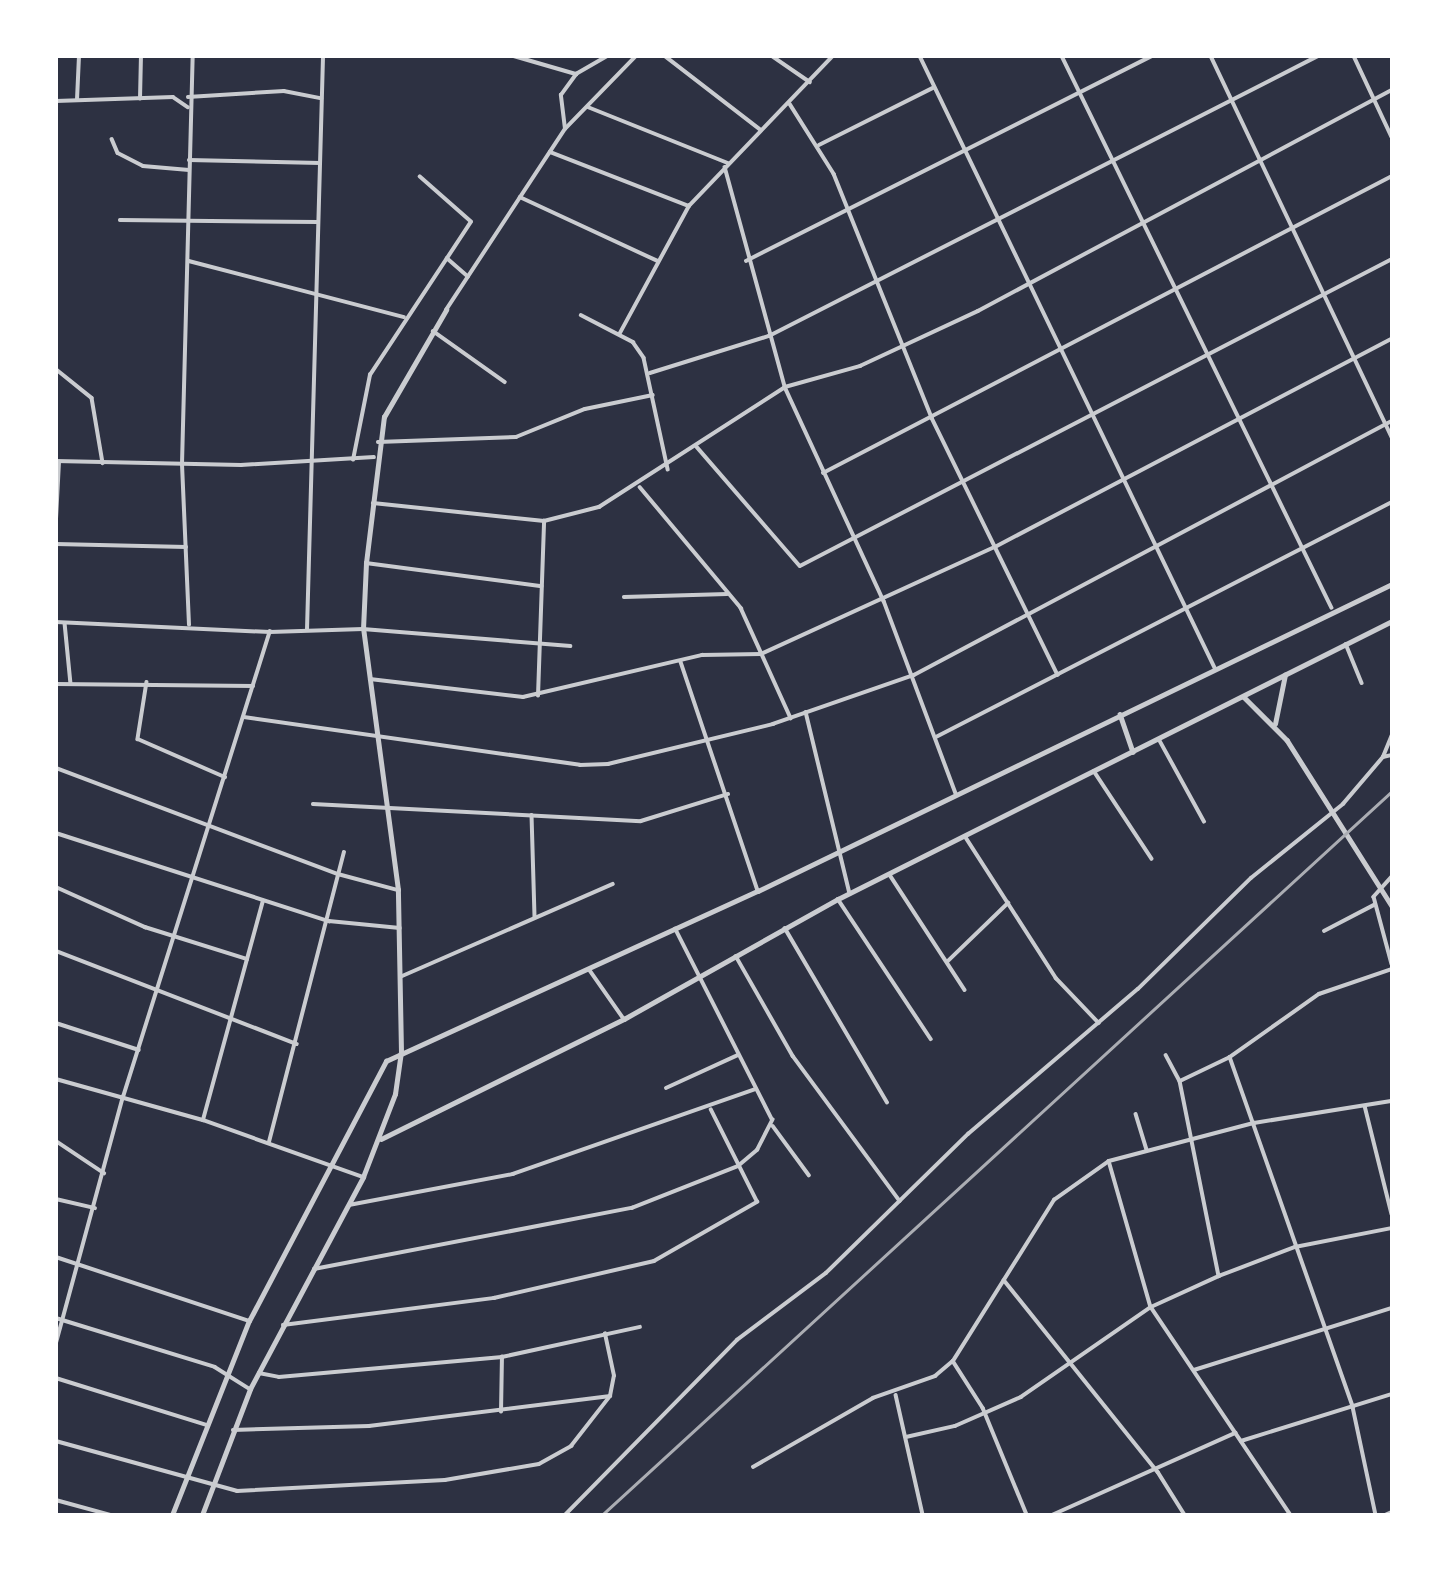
<!DOCTYPE html>
<style>
body{margin:0}
#map{position:relative;width:1448px;height:1571px;overflow:hidden;background:#2d3142;font-family:"Work Sans",sans-serif}
div>[style]{position:absolute}
[style*='--x']{left:calc(var(--x)*1px);top:calc(var(--y)*1px);width:calc(var(--w)*1px);rotate:calc(var(--a)*1deg)}
.minor>*{height:3.5px;margin:-1.75px;padding:0 1.75px;transform-origin:1.75px;border-radius:1.75px;background:#caccd0}
.tertiary>*{height:4.5px;margin:-2.25px;padding:0 2.25px;transform-origin:2.25px;border-radius:2.25px;background:#caccd0}
.rail>*{height:2.5px;margin:-1.25px;padding:0 1.25px;transform-origin:1.25px;border-radius:1.25px;background:#abadb3}
span{translate:-50% -50%;white-space:nowrap;text-align:center;line-height:1.15;-webkit-text-stroke:5px #fff;paint-order:stroke}
.frame{position:absolute;inset:0;border:58px solid #fff;pointer-events:none}
</style>
<div id="map">
<div class="minor">
<i style="--x:514;--y:56;--w:65;--a:16.2"></i>
<i style="--x:665;--y:56;--w:121;--a:37.6"></i>
<i style="--x:772;--y:56;--w:46;--a:34.4"></i>
<i style="--x:920;--y:56;--w:679;--a:64.26"></i>
<i style="--x:1062;--y:56;--w:614;--a:63.94"></i>
<i style="--x:1211;--y:56;--w:423;--a:64.6"></i>
<i style="--x:1354;--y:56;--w:89;--a:64.9"></i>
<i style="--x:188;--y:97;--w:96;--a:-3.6"></i>
<i style="--x:284;--y:91;--w:38;--a:11"></i>
<i style="--x:140;--y:99;--w:43;--a:-88.7"></i>
<i style="--x:77;--y:100;--w:44;--a:-87.4"></i>
<i style="--x:56;--y:101;--w:117;--a:-2"></i>
<i style="--x:173;--y:97;--w:18;--a:34"></i>
<i style="--x:790;--y:104;--w:83;--a:57.8"></i>
<i style="--x:834;--y:174;--w:263;--a:68.1"></i>
<i style="--x:932;--y:418;--w:286;--a:63.9"></i>
<i style="--x:588;--y:107;--w:151;--a:21.8"></i>
<i style="--x:565;--y:129;--w:34;--a:-97"></i>
<i style="--x:561;--y:95;--w:26;--a:-54"></i>
<i style="--x:576;--y:74;--w:36;--a:-30"></i>
<i style="--x:112;--y:139;--w:15;--a:67"></i>
<i style="--x:118;--y:153;--w:28;--a:27"></i>
<i style="--x:143;--y:166;--w:46;--a:5"></i>
<i style="--x:819;--y:145;--w:127;--a:-26.6"></i>
<i style="--x:550;--y:152;--w:149;--a:21.2"></i>
<i style="--x:189;--y:160;--w:131;--a:1.3"></i>
<i style="--x:725;--y:167;--w:228;--a:74.7"></i>
<i style="--x:785;--y:387;--w:236;--a:65.2"></i>
<i style="--x:884;--y:601;--w:206;--a:69.5"></i>
<i style="--x:520;--y:197;--w:152;--a:24.9"></i>
<i style="--x:120;--y:220;--w:198;--a:0.6"></i>
<i style="--x:447;--y:258;--w:28;--a:41"></i>
<i style="--x:189;--y:261;--w:222;--a:14.6"></i>
<i style="--x:746;--y:261;--w:455;--a:-26.8"></i>
<i style="--x:446;--y:310;--w:217;--a:-56.7"></i>
<i style="--x:565;--y:129;--w:102;--a:-45.8"></i>
<i style="--x:581;--y:315;--w:59;--a:27.4"></i>
<i style="--x:633;--y:342;--w:19;--a:55"></i>
<i style="--x:644;--y:358;--w:114;--a:77.8"></i>
<i style="--x:433;--y:331;--w:88;--a:35.3"></i>
<i style="--x:620;--y:333;--w:145;--a:-61.5"></i>
<i style="--x:689;--y:206;--w:208;--a:-46.2"></i>
<i style="--x:56;--y:369;--w:46;--a:38.9"></i>
<i style="--x:92;--y:398;--w:66;--a:80.4"></i>
<i style="--x:650;--y:373;--w:125;--a:-17.3"></i>
<i style="--x:769;--y:336;--w:616;--a:-27.02"></i>
<i style="--x:378;--y:442;--w:138;--a:-2.1"></i>
<i style="--x:516;--y:437;--w:74;--a:-22.1"></i>
<i style="--x:585;--y:409;--w:69;--a:-11.6"></i>
<i style="--x:697;--y:447;--w:157;--a:49.1"></i>
<i style="--x:800;--y:566;--w:667;--a:-27.41"></i>
<i style="--x:353;--y:460;--w:87;--a:-78.7"></i>
<i style="--x:370;--y:375;--w:183;--a:-56.6"></i>
<i style="--x:471;--y:222;--w:68;--a:-138.6"></i>
<i style="--x:56;--y:461;--w:185;--a:1.2"></i>
<i style="--x:241;--y:465;--w:133;--a:-3.4"></i>
<i style="--x:823;--y:473;--w:642;--a:-27.56"></i>
<i style="--x:640;--y:487;--w:158;--a:50.1"></i>
<i style="--x:741;--y:608;--w:121;--a:65.6"></i>
<i style="--x:373;--y:503;--w:172;--a:6"></i>
<i style="--x:544;--y:521;--w:57;--a:-14.3"></i>
<i style="--x:599;--y:507;--w:221;--a:-32.8"></i>
<i style="--x:785;--y:387;--w:78;--a:-15.6"></i>
<i style="--x:860;--y:366;--w:130;--a:-25"></i>
<i style="--x:978;--y:311;--w:469;--a:-28.1"></i>
<i style="--x:56;--y:519;--w:57;--a:-87"></i>
<i style="--x:56;--y:544;--w:130;--a:1.3"></i>
<i style="--x:366;--y:563;--w:177;--a:7.5"></i>
<i style="--x:624;--y:597;--w:103;--a:-1.7"></i>
<i style="--x:56;--y:622;--w:214;--a:2.7"></i>
<i style="--x:270;--y:632;--w:93;--a:-1.8"></i>
<i style="--x:363;--y:629;--w:208;--a:4.7"></i>
<i style="--x:65;--y:623;--w:61;--a:84.4"></i>
<i style="--x:189;--y:625;--w:161;--a:-92.5"></i>
<i style="--x:182;--y:464;--w:408;--a:-88.5"></i>
<i style="--x:307;--y:630;--w:574;--a:-88.4"></i>
<i style="--x:1346;--y:644;--w:42;--a:67.7"></i>
<i style="--x:681;--y:662;--w:242;--a:71.4"></i>
<i style="--x:370;--y:679;--w:154;--a:6.7"></i>
<i style="--x:523;--y:697;--w:184;--a:-13.2"></i>
<i style="--x:702;--y:655;--w:59;--a:-1"></i>
<i style="--x:761;--y:654;--w:257;--a:-24.6"></i>
<i style="--x:995;--y:547;--w:448;--a:-27.7"></i>
<i style="--x:147;--y:682;--w:58;--a:99"></i>
<i style="--x:138;--y:739;--w:95;--a:23.6"></i>
<i style="--x:56;--y:684;--w:197;--a:0.6"></i>
<i style="--x:538;--y:696;--w:175;--a:-88"></i>
<i style="--x:806;--y:712;--w:187;--a:76.4"></i>
<i style="--x:244;--y:717;--w:339;--a:8.1"></i>
<i style="--x:580;--y:765;--w:28;--a:-2"></i>
<i style="--x:608;--y:764;--w:170;--a:-13.6"></i>
<i style="--x:773;--y:724;--w:149;--a:-19.2"></i>
<i style="--x:914;--y:675;--w:541;--a:-27.99"></i>
<i style="--x:936;--y:737;--w:513;--a:-27.26"></i>
<i style="--x:1159;--y:739;--w:94;--a:61.2"></i>
<i style="--x:1383;--y:757;--w:24;--a:-68"></i>
<i style="--x:56;--y:768;--w:301;--a:20.6"></i>
<i style="--x:338;--y:874;--w:62;--a:14.9"></i>
<i style="--x:1094;--y:771;--w:105;--a:56.6"></i>
<i style="--x:313;--y:804;--w:328;--a:3"></i>
<i style="--x:641;--y:821;--w:91;--a:-17.2"></i>
<i style="--x:532;--y:815;--w:102;--a:88.3"></i>
<i style="--x:56;--y:833;--w:287;--a:17.9"></i>
<i style="--x:329;--y:921;--w:71;--a:5.6"></i>
<i style="--x:965;--y:836;--w:169;--a:57.3"></i>
<i style="--x:1056;--y:978;--w:62;--a:46.3"></i>
<i style="--x:890;--y:875;--w:137;--a:56.9"></i>
<i style="--x:1392;--y:877;--w:27;--a:132"></i>
<i style="--x:1374;--y:897;--w:69;--a:75"></i>
<i style="--x:56;--y:887;--w:98;--a:24.2"></i>
<i style="--x:145;--y:927;--w:107;--a:17.4"></i>
<i style="--x:838;--y:899;--w:168;--a:56.4"></i>
<i style="--x:785;--y:928;--w:202;--a:59.6"></i>
<i style="--x:1324;--y:931;--w:56;--a:-27.5"></i>
<i style="--x:56;--y:951;--w:258;--a:21.1"></i>
<i style="--x:736;--y:956;--w:115;--a:60.3"></i>
<i style="--x:793;--y:1056;--w:180;--a:53.6"></i>
<i style="--x:947;--y:962;--w:85;--a:-44"></i>
<i style="--x:589;--y:969;--w:61;--a:55"></i>
<i style="--x:400;--y:977;--w:232;--a:-23.6"></i>
<i style="--x:56;--y:1023;--w:87;--a:18"></i>
<i style="--x:1166;--y:1055;--w:30;--a:62"></i>
<i style="--x:1180;--y:1081;--w:199;--a:78.7"></i>
<i style="--x:1230;--y:1057;--w:371;--a:70.6"></i>
<i style="--x:1353;--y:1407;--w:110;--a:78"></i>
<i style="--x:56;--y:1079;--w:153;--a:15.6"></i>
<i style="--x:203;--y:1120;--w:170;--a:19.6"></i>
<i style="--x:1180;--y:1081;--w:55;--a:-25.6"></i>
<i style="--x:1230;--y:1057;--w:109;--a:-35.3"></i>
<i style="--x:1319;--y:994;--w:77;--a:-18.9"></i>
<i style="--x:666;--y:1088;--w:79;--a:-24.6"></i>
<i style="--x:1365;--y:1106;--w:111;--a:76"></i>
<i style="--x:1136;--y:1114;--w:38;--a:73"></i>
<i style="--x:203;--y:1120;--w:227;--a:-74.7"></i>
<i style="--x:773;--y:1126;--w:61;--a:53.7"></i>
<i style="--x:56;--y:1141;--w:58;--a:33.7"></i>
<i style="--x:269;--y:1142;--w:299;--a:-75.5"></i>
<i style="--x:1109;--y:1161;--w:152;--a:74"></i>
<i style="--x:1151;--y:1307;--w:251;--a:56.1"></i>
<i style="--x:56;--y:1199;--w:40;--a:13"></i>
<i style="--x:349;--y:1205;--w:167;--a:-10.7"></i>
<i style="--x:513;--y:1174;--w:257;--a:-19.3"></i>
<i style="--x:56;--y:1257;--w:203;--a:18.3"></i>
<i style="--x:314;--y:1269;--w:324;--a:-10.9"></i>
<i style="--x:632;--y:1208;--w:114;--a:-21.6"></i>
<i style="--x:738;--y:1166;--w:25;--a:-40"></i>
<i style="--x:757;--y:1150;--w:34;--a:-63"></i>
<i style="--x:772;--y:1120;--w:214;--a:-116.9"></i>
<i style="--x:1004;--y:1280;--w:246;--a:51.3"></i>
<i style="--x:1158;--y:1472;--w:51;--a:57.9"></i>
<i style="--x:56;--y:1318;--w:166;--a:17.1"></i>
<i style="--x:215;--y:1367;--w:41;--a:32.2"></i>
<i style="--x:283;--y:1325;--w:213;--a:-7.3"></i>
<i style="--x:494;--y:1298;--w:164;--a:-13"></i>
<i style="--x:654;--y:1261;--w:119;--a:-29.8"></i>
<i style="--x:757;--y:1202;--w:103;--a:-116.6"></i>
<i style="--x:56;--y:1343;--w:255;--a:-74.8"></i>
<i style="--x:123;--y:1097;--w:488;--a:-72.5"></i>
<i style="--x:953;--y:1361;--w:56;--a:57.4"></i>
<i style="--x:983;--y:1408;--w:116;--a:67.6"></i>
<i style="--x:1194;--y:1370;--w:207;--a:-17.4"></i>
<i style="--x:259;--y:1373;--w:20;--a:11"></i>
<i style="--x:279;--y:1377;--w:224;--a:-5.1"></i>
<i style="--x:502;--y:1357;--w:141;--a:-12.3"></i>
<i style="--x:56;--y:1378;--w:158;--a:17.3"></i>
<i style="--x:896;--y:1395;--w:123;--a:77.3"></i>
<i style="--x:501;--y:1412;--w:55;--a:-89"></i>
<i style="--x:233;--y:1430;--w:136;--a:-1.7"></i>
<i style="--x:369;--y:1426;--w:243;--a:-7.1"></i>
<i style="--x:906;--y:1437;--w:50;--a:-12.7"></i>
<i style="--x:955;--y:1426;--w:72;--a:-23.7"></i>
<i style="--x:1021;--y:1397;--w:158;--a:-34.7"></i>
<i style="--x:1151;--y:1307;--w:75;--a:-24.5"></i>
<i style="--x:1219;--y:1276;--w:81;--a:-20.9"></i>
<i style="--x:1295;--y:1247;--w:99;--a:-11.1"></i>
<i style="--x:56;--y:1441;--w:188;--a:15.4"></i>
<i style="--x:237;--y:1491;--w:208;--a:-3"></i>
<i style="--x:445;--y:1480;--w:95;--a:-9.7"></i>
<i style="--x:539;--y:1464;--w:37;--a:-29"></i>
<i style="--x:571;--y:1446;--w:63;--a:-52"></i>
<i style="--x:610;--y:1396;--w:20;--a:-79"></i>
<i style="--x:614;--y:1376;--w:43;--a:-102.1"></i>
<i style="--x:1241;--y:1441;--w:158;--a:-17.3"></i>
<i style="--x:753;--y:1467;--w:138;--a:-29.9"></i>
<i style="--x:873;--y:1398;--w:66;--a:-19.5"></i>
<i style="--x:935;--y:1376;--w:23;--a:-40"></i>
<i style="--x:953;--y:1361;--w:190;--a:-57.9"></i>
<i style="--x:1054;--y:1200;--w:67;--a:-35.3"></i>
<i style="--x:1109;--y:1161;--w:150;--a:-14.7"></i>
<i style="--x:1254;--y:1123;--w:140;--a:-9.1"></i>
<i style="--x:56;--y:1500;--w:57;--a:15.3"></i>
<i style="--x:565;--y:1515;--w:245;--a:-45.5"></i>
<i style="--x:737;--y:1340;--w:111;--a:-37"></i>
<i style="--x:826;--y:1273;--w:199;--a:-44.4"></i>
<i style="--x:968;--y:1134;--w:223;--a:-40.5"></i>
<i style="--x:1138;--y:989;--w:158;--a:-44.5"></i>
<i style="--x:1251;--y:878;--w:118;--a:-38.8"></i>
<i style="--x:1343;--y:804;--w:62;--a:-49.6"></i>
<i style="--x:1383;--y:757;--w:9;--a:-13"></i>
<i style="--x:1052;--y:1515;--w:201;--a:-24.1"></i>
<i style="--x:1385;--y:1515;--w:8;--a:-23"></i>
</div>
<div class="tertiary">
<i style="--x:1244;--y:697;--w:61;--a:45"></i>
<i style="--x:1287;--y:740;--w:196;--a:57.7"></i>
<i style="--x:1120;--y:714;--w:40;--a:71.1"></i>
<i style="--x:1275;--y:724;--w:50;--a:-78.5"></i>
<i style="--x:381;--y:1139;--w:271;--a:-26.3"></i>
<i style="--x:624;--y:1019;--w:245;--a:-29.3"></i>
<i style="--x:838;--y:899;--w:620;--a:-26.65"></i>
<i style="--x:172;--y:1515;--w:209;--a:-68.4"></i>
<i style="--x:249;--y:1321;--w:294;--a:-62.2"></i>
<i style="--x:386;--y:1061;--w:409;--a:-24.6"></i>
<i style="--x:758;--y:891;--w:704;--a:-25.84"></i>
<i style="--x:202;--y:1515;--w:135;--a:-69.1"></i>
<i style="--x:250;--y:1389;--w:240;--a:-61.9"></i>
<i style="--x:363;--y:1177;--w:89;--a:-68.9"></i>
<i style="--x:395;--y:1094;--w:42;--a:-81.9"></i>
<i style="--x:401;--y:1052;--w:162;--a:-91.1"></i>
<i style="--x:398;--y:890;--w:263;--a:-97.6"></i>
<i style="--x:363;--y:629;--w:66;--a:-87.4"></i>
<i style="--x:366;--y:563;--w:147;--a:-83"></i>
<i style="--x:384;--y:417;--w:124;--a:-59.9"></i>
</div>
<div class="rail">
<i style="--x:602;--y:1515;--w:1072;--a:-42.5"></i>
</div>
<div class="frame"></div>
</div>
